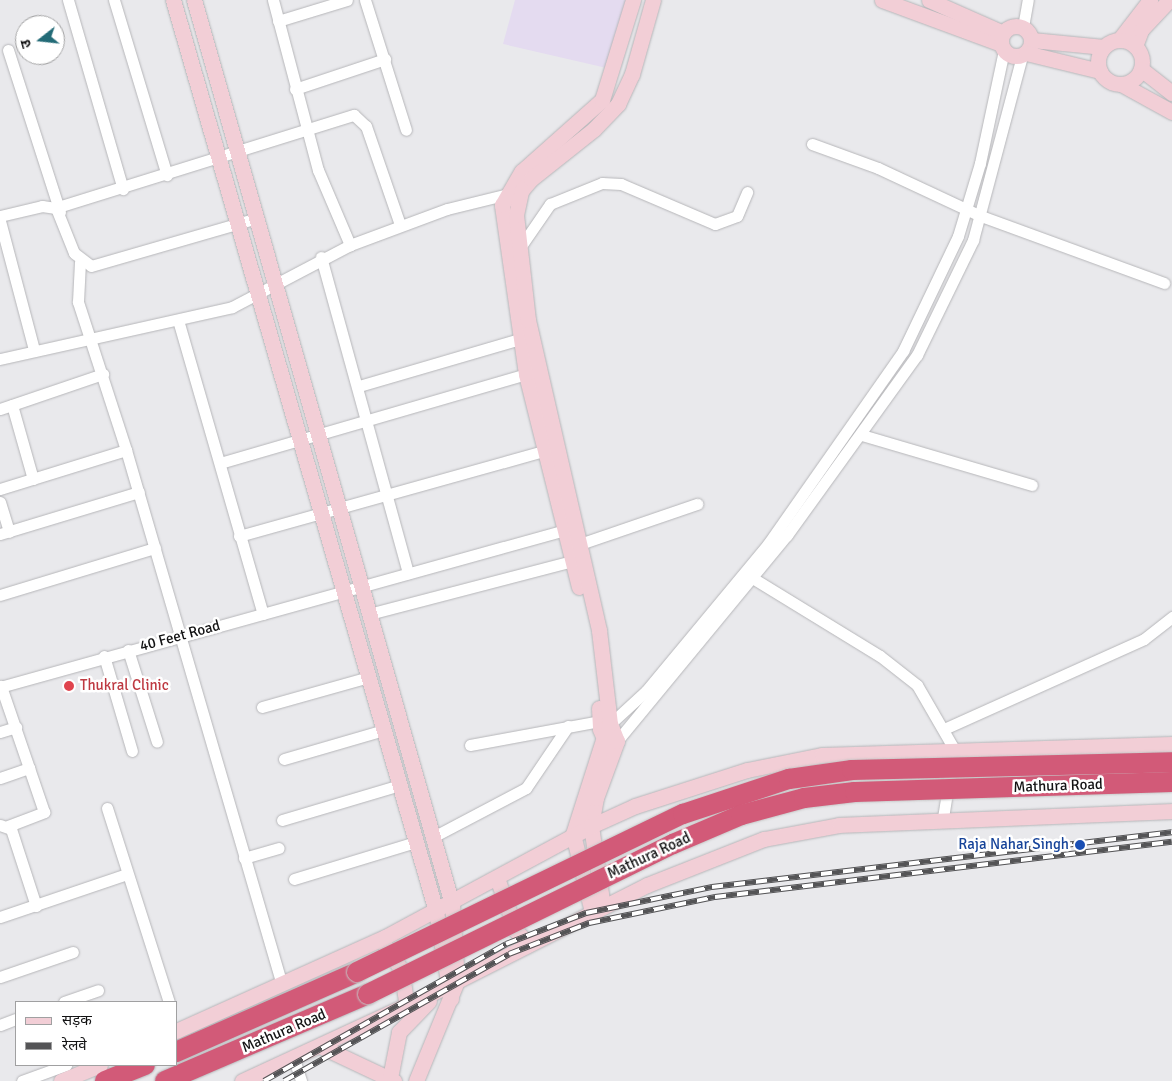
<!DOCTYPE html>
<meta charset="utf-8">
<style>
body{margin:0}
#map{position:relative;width:1172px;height:1081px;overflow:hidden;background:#e9e9ec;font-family:Signika,"Noto Sans Devanagari",sans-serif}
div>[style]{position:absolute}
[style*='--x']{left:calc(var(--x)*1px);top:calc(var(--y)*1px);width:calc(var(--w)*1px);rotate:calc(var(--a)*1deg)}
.education>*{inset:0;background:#e4dbf0}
.roads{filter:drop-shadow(0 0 1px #b6b6b9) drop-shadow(0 0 1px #b6b6b9)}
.street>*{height:11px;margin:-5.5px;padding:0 5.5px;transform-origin:5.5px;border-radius:5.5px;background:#fff}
.secondary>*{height:15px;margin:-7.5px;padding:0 7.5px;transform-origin:7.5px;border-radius:7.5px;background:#f2ced6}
.secondary>.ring{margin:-7.5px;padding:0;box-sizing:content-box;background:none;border:15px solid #f2ced6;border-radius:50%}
.highway>*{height:20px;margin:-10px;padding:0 10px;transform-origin:10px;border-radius:10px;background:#d25a78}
.rail>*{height:5.5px;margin-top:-2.75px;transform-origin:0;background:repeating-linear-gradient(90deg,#fff 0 11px,#545456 0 22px);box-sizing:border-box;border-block:1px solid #545456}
.bridges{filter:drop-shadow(0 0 1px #c6c6c6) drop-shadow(0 0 1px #c6c6c6)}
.highway-bridge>*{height:20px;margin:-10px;padding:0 10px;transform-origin:10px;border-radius:10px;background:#d25a78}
.dots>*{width:14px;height:14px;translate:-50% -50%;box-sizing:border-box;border:2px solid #fff;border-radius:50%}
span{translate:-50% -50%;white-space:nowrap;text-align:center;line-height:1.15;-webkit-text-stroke:5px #fff;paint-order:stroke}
.street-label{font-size:15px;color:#121213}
.health-label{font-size:15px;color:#be3a42}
.left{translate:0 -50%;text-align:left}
.transit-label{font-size:15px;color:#164399}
.right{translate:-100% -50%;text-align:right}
.legend{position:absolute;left:15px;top:1001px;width:162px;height:65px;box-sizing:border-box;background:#fff;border:1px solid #a0a0a1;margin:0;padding:6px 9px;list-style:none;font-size:15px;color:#121213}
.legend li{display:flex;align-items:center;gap:10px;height:25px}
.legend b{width:25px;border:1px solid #a0a0a1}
.north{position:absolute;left:15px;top:15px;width:50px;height:50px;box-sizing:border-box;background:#fff;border:1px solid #a0a0a1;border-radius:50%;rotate:254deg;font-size:14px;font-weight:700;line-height:20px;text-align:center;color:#121213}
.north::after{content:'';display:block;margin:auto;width:18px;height:22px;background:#236b77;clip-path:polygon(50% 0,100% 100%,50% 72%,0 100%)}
</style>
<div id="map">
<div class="education">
<i style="clip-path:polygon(515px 0,629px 0,611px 69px,503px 44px)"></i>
</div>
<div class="roads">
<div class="street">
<i style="--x:68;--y:0;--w:197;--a:73.8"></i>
<i style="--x:114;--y:0;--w:183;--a:73.2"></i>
<i style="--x:273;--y:0;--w:176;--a:75.2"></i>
<i style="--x:318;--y:170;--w:82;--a:66.9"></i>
<i style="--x:365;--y:0;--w:136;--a:72.5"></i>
<i style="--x:278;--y:21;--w:72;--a:-16.9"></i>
<i style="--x:1023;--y:27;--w:27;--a:-80"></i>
<i style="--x:8;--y:50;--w:170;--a:72.2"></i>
<i style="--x:295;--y:89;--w:95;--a:-18.4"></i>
<i style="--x:812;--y:144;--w:70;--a:20"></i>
<i style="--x:878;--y:168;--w:114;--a:25"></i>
<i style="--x:981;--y:216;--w:195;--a:20.1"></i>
<i style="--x:58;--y:207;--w:310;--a:-17.3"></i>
<i style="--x:354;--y:115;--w:16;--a:43"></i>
<i style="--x:366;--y:126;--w:105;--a:71"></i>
<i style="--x:0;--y:216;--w:43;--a:-13.4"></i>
<i style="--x:42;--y:206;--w:14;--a:8"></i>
<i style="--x:56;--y:208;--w:48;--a:68.2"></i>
<i style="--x:74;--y:253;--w:21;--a:37"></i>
<i style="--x:91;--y:266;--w:173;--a:-16.1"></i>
<i style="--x:0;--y:221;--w:133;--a:75.2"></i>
<i style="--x:519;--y:249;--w:55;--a:-55.4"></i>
<i style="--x:550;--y:204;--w:56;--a:-22"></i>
<i style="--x:602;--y:183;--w:19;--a:3"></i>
<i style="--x:621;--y:184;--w:102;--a:23.1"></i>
<i style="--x:715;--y:224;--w:23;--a:-20"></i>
<i style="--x:737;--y:216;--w:26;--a:-67"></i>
<i style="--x:321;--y:257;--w:328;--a:74.6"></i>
<i style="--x:80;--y:262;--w:40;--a:92.9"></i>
<i style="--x:78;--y:302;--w:156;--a:72"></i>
<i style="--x:126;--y:450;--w:557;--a:73.74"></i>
<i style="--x:178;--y:320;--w:306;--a:73.9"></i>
<i style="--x:0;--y:359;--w:238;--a:-12.6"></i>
<i style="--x:232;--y:307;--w:133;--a:-27.7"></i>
<i style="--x:350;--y:245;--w:103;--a:-20.4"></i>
<i style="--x:447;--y:209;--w:67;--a:-13.8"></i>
<i style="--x:359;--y:386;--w:168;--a:-16.3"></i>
<i style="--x:12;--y:405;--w:77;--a:74.2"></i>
<i style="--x:0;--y:409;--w:109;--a:-18.8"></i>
<i style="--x:862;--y:435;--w:177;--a:16.4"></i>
<i style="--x:220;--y:463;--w:319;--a:-16.2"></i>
<i style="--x:0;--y:489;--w:132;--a:-17.2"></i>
<i style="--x:0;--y:502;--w:31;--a:73"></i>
<i style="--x:0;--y:534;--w:145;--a:-16.8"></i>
<i style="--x:239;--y:536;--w:316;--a:-15.6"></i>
<i style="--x:580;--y:544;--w:124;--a:-18.9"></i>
<i style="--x:746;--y:574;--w:157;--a:31.5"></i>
<i style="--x:880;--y:656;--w:47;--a:38.1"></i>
<i style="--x:917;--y:685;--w:74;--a:60"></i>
<i style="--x:954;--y:749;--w:70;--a:99.1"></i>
<i style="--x:0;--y:595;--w:162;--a:-16.9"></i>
<i style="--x:369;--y:614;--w:218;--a:-14.6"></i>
<i style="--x:128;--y:650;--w:96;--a:72.5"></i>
<i style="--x:104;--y:656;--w:99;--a:73.6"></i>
<i style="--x:0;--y:687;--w:594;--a:-15.53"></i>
<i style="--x:262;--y:707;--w:111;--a:-15.7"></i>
<i style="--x:610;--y:724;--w:49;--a:-42.5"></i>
<i style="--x:646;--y:691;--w:191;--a:-50.3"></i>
<i style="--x:768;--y:544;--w:236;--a:-55"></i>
<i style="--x:903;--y:351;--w:127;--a:-64.4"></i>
<i style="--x:958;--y:236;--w:76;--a:-73.2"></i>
<i style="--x:980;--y:163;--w:116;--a:-78"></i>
<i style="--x:944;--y:729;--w:219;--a:-24.2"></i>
<i style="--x:1144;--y:639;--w:36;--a:-38"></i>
<i style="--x:0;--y:732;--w:17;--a:-17"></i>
<i style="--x:617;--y:741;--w:267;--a:-50.5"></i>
<i style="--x:787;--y:535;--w:222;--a:-54.2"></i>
<i style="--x:917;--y:355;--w:128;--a:-64"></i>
<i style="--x:973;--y:240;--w:190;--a:-75.1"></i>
<i style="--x:470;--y:745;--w:126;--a:-10.5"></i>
<i style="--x:284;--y:759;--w:104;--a:-16.2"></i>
<i style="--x:0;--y:778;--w:31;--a:-19"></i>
<i style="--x:29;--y:768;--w:87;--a:-108.9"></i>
<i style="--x:107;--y:808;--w:204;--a:72.3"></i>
<i style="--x:282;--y:820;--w:123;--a:-16.5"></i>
<i style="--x:0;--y:825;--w:12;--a:20"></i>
<i style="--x:11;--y:829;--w:81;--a:72"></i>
<i style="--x:8;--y:826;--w:39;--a:-21"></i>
<i style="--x:44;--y:812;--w:46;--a:-108.8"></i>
<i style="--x:433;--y:837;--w:105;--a:-27.8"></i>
<i style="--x:526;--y:788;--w:75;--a:-55.9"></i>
<i style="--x:244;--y:858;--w:36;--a:-16"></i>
<i style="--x:294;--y:879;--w:127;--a:-16.9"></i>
<i style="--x:0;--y:917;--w:134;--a:-18.7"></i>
<i style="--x:0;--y:977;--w:77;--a:-18.9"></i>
<i style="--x:64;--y:1002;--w:36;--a:-19"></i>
<i style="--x:0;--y:1025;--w:17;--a:-21"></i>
<i style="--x:294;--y:1059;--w:23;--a:72"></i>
<i style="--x:22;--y:1081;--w:47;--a:-20"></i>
</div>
<div class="secondary">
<i style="--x:173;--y:0;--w:948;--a:73.9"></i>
<i style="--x:436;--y:911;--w:89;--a:80.3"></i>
<i style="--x:194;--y:0;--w:940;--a:74.07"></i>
<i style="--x:452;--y:904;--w:77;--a:86.3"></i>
<i style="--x:457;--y:981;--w:108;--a:112.3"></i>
<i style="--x:882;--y:0;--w:127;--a:20.3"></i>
<i style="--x:929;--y:0;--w:81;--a:24"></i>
<i class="ring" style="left:1001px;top:26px;width:15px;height:15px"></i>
<i style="--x:1032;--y:40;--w:72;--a:5.6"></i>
<i style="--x:1119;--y:40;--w:51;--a:-52.2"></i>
<i class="ring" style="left:1098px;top:40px;width:29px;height:29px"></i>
<i style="--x:1135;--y:46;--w:17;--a:-69"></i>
<i style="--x:1141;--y:30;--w:41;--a:-47"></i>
<i style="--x:1026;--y:53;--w:76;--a:13.7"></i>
<i style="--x:1141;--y:69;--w:39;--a:38"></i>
<i style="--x:1121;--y:84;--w:58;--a:28.8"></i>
<i style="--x:579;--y:587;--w:219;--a:-104"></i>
<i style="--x:526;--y:374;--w:171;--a:-98.1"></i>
<i style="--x:502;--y:205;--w:39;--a:-60"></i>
<i style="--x:522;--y:171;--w:107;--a:-41.6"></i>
<i style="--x:602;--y:100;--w:105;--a:-72.8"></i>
<i style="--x:599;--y:708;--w:21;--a:87"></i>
<i style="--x:600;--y:729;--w:25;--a:67"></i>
<i style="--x:497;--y:878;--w:56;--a:70.3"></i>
<i style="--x:516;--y:931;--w:18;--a:45"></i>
<i style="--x:603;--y:907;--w:82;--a:-98.4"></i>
<i style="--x:591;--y:826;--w:28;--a:-80"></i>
<i style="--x:596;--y:798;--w:61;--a:-69.8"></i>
<i style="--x:617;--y:741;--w:18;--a:-112"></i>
<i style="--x:610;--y:724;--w:95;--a:-96.7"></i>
<i style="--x:599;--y:630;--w:318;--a:-102.9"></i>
<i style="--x:528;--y:320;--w:106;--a:-96.5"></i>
<i style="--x:516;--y:215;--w:25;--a:-78"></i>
<i style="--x:521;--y:191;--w:16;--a:-50"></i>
<i style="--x:531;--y:179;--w:80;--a:-38.4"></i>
<i style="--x:594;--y:129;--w:35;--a:-46"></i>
<i style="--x:618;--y:104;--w:33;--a:-65"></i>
<i style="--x:632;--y:74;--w:77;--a:-74.2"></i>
<i style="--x:592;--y:912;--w:80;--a:-103.7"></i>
<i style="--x:573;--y:834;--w:105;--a:-72.3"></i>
<i style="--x:386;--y:947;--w:27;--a:56"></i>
<i style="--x:401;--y:969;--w:36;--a:81"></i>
<i style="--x:176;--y:1031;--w:229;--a:-24.2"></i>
<i style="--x:385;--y:937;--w:234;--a:-28.3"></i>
<i style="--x:591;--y:826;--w:48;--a:-24.4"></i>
<i style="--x:635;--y:806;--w:118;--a:-17.8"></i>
<i style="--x:747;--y:770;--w:76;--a:-11.3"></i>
<i style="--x:822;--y:755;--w:350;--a:-1.8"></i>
<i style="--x:320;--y:1046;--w:82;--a:25.3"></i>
<i style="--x:390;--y:1078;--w:47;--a:-78.9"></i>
<i style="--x:399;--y:1032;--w:43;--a:-45.9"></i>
<i style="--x:61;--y:1081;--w:42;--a:-22.3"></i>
<i style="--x:242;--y:1081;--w:224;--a:-24.8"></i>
<i style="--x:445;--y:987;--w:226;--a:-26.8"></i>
<i style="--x:647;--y:885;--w:126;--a:-21.5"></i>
<i style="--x:764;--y:839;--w:76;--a:-10.6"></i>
<i style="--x:839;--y:825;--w:333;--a:-2.4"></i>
</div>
<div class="highway">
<i style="--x:176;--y:1052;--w:198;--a:-23.8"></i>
<i style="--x:105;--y:1081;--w:43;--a:-21.8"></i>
<i style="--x:165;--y:1081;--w:221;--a:-23.2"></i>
</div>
</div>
<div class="rail">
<i style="--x:264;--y:1081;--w:278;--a:-29.5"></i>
<i style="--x:506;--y:944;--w:86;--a:-21.2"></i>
<i style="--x:586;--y:913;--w:129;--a:-11.7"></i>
<i style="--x:712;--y:887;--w:463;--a:-6.8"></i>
<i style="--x:284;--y:1081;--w:258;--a:-29.4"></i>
<i style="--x:509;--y:954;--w:86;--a:-21.2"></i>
<i style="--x:589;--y:923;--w:129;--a:-11.7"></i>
<i style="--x:715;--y:897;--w:460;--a:-6.9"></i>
</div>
<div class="bridges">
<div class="highway-bridge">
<i style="--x:357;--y:972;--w:362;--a:-25.9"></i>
<i style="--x:683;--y:814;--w:112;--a:-18.3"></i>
<i style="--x:789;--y:779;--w:64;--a:-8.1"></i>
<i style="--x:852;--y:770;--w:320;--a:-1.4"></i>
<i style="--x:368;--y:994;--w:340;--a:-26.2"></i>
<i style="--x:673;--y:844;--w:74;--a:-23.1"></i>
<i style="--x:741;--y:815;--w:65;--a:-15.1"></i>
<i style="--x:804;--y:798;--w:51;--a:-6.7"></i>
<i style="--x:855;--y:792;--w:317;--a:-1.8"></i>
</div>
</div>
<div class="dots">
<i style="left:69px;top:686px;background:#e0444e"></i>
<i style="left:1080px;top:845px;background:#1a4fb4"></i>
</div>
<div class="street-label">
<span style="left:180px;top:636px;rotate:-15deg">40 Feet Road</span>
<span style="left:1058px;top:786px;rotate:-2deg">Mathura Road</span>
<span style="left:649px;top:856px;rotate:-25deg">Mathura Road</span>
<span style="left:284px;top:1031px;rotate:-23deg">Mathura Road</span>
</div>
<div class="health-label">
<span class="left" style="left:80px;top:686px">Thukral Clinic</span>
</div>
<div class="transit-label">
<span class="right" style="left:1069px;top:845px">Raja Nahar Singh</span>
</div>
<ul class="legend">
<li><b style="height:6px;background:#f2ced6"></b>सड़क</li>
<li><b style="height:6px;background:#545456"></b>रेलवे</li>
</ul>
<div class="north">उ</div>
</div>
